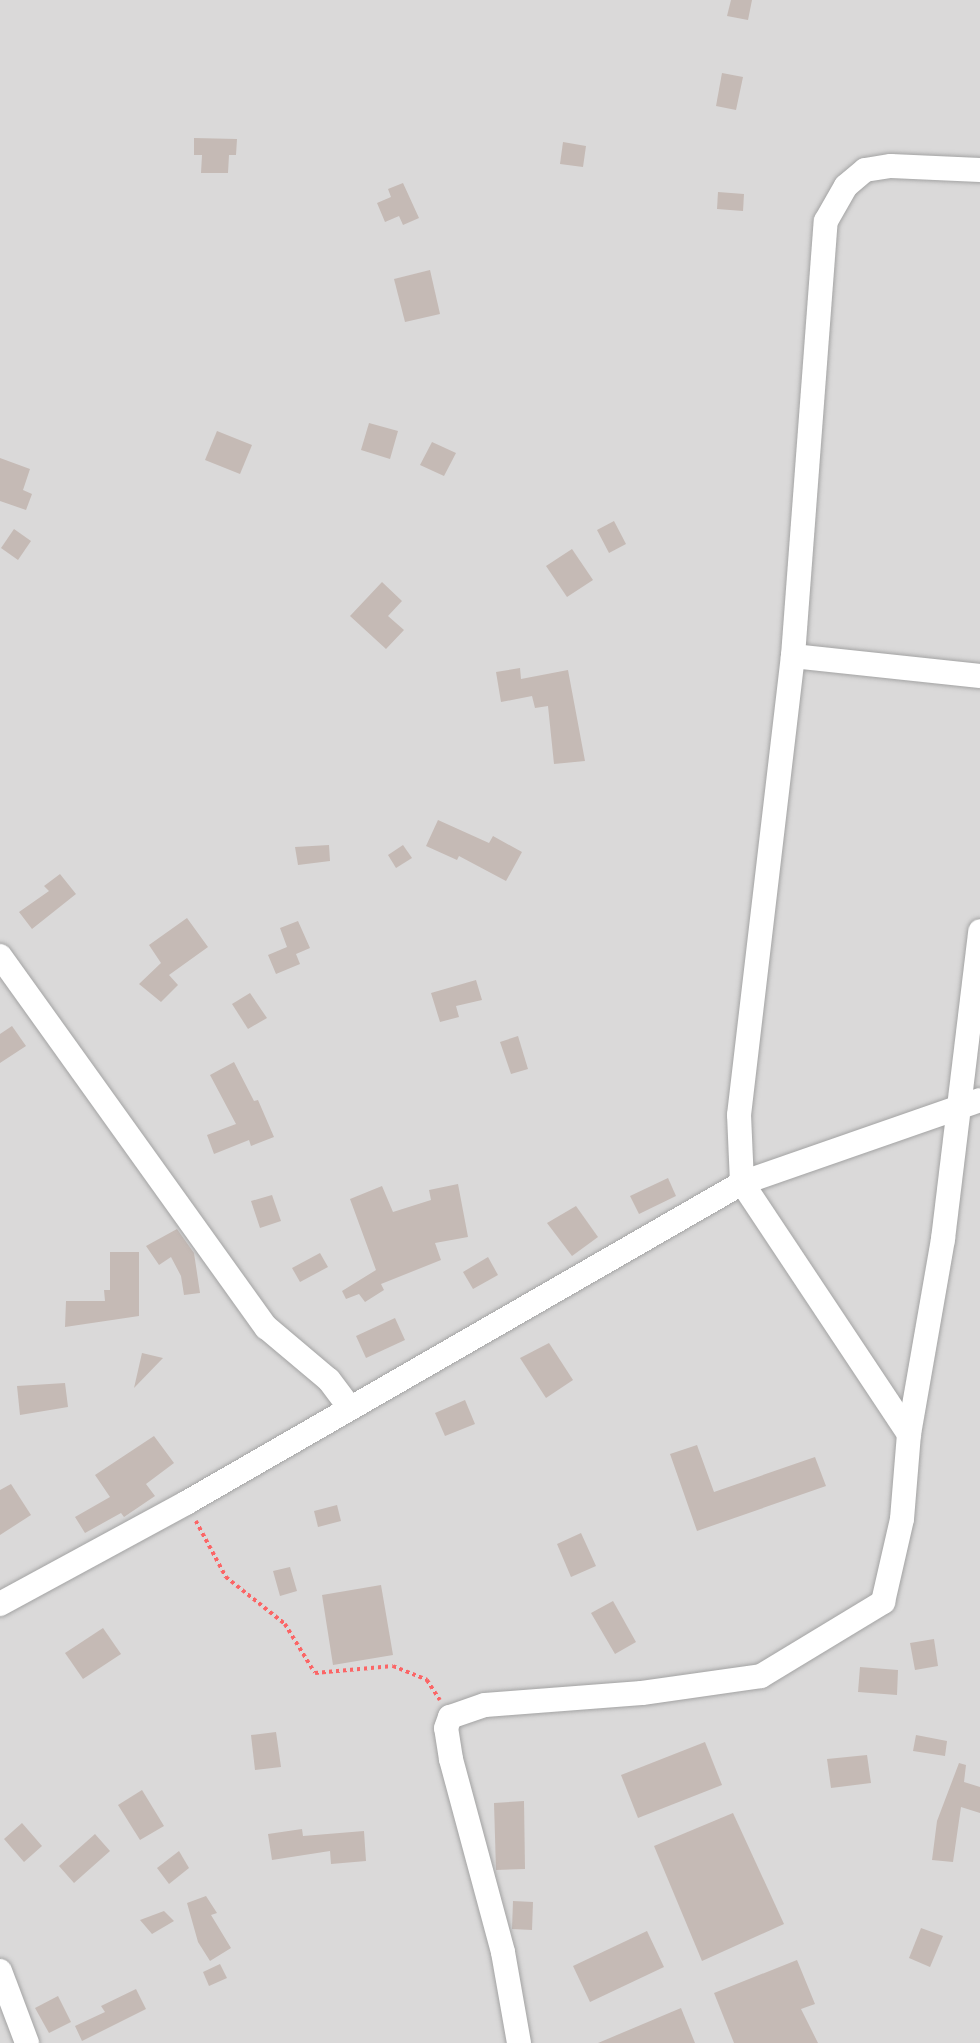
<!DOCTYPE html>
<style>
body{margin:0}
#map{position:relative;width:980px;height:2043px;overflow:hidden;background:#eee8e1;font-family:"Source Sans 3",sans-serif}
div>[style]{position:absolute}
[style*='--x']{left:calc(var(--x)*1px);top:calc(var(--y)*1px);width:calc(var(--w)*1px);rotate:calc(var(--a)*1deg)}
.residential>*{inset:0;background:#dad9d9}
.building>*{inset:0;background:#c5bab5}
.path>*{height:3.5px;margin-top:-1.75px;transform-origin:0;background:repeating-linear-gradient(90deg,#fb6566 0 3.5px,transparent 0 7px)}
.roads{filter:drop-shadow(0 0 2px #a3a3a3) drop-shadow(0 0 2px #a3a3a3)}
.minor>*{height:24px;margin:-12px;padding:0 12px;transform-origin:12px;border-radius:12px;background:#fff}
span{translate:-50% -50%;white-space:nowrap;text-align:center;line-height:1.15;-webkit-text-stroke:7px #fff;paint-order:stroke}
</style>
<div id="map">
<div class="residential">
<i style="clip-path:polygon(0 0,980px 0,980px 2043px,0 2043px)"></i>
</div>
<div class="building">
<i style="clip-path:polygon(731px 0,752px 0,748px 20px,727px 16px)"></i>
<i style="clip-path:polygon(722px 73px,743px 77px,736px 110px,716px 106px)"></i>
<i style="clip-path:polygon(194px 138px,237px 139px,236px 155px,229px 155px,228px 173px,201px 173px,202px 155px,194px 155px)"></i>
<i style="clip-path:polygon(563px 142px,586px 146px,583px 167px,560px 164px)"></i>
<i style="clip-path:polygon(403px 183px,419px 218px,403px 225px,399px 216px,385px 222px,377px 203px,391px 197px,388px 189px)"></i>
<i style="clip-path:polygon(718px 192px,744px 194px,743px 211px,717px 209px)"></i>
<i style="clip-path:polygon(430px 270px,440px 314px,405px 322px,394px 279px)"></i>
<i style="clip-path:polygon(369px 423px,398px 431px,390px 459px,361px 450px)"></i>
<i style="clip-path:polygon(217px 431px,252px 445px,240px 474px,205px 460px)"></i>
<i style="clip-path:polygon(432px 442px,456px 453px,444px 476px,420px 465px)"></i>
<i style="clip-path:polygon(0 458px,30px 469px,23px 490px,32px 494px,26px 510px,0 501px)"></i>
<i style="clip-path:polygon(614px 521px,626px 544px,609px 553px,597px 530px)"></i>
<i style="clip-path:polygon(14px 529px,31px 541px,18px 560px,1px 548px)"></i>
<i style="clip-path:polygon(572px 549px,593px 580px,567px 597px,546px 566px)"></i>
<i style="clip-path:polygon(382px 582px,402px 601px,388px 616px,404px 630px,386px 649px,350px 616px)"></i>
<i style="clip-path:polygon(520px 668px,521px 679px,568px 670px,585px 761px,554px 764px,548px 706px,535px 708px,532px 696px,501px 702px,496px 672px)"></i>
<i style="clip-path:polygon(438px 820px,489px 843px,493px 836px,522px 852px,506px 881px,459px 856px,457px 860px,426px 846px)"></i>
<i style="clip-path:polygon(329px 845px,330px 861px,298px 865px,295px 847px)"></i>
<i style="clip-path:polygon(403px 845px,412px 858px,396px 868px,388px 855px)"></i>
<i style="clip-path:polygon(60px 874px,76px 894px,32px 929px,19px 912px,49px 891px,44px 886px)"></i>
<i style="clip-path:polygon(187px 918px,208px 947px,169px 975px,178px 985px,161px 1002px,139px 984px,161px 963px,149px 945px)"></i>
<i style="clip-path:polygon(298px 921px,310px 948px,296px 954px,300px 964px,276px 974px,268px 955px,287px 947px,280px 928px)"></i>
<i style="clip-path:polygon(476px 980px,482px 1000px,456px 1006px,459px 1017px,440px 1022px,431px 993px)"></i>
<i style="clip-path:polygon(250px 993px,267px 1018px,248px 1029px,232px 1004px)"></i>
<i style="clip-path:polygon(12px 1026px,26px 1046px,0 1063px,0 1034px)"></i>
<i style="clip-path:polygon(518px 1036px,528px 1069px,511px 1074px,500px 1042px)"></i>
<i style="clip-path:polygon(234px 1062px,254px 1101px,258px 1100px,274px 1137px,251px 1146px,249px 1140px,214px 1154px,207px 1135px,236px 1124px,210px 1075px)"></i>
<i style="clip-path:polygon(668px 1178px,676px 1196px,639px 1214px,630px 1196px)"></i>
<i style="clip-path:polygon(458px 1184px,468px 1237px,435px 1243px,441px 1260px,381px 1284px,384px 1290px,365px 1302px,359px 1294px,346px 1299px,342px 1291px,376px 1270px,350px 1199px,382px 1186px,393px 1212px,431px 1200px,429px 1190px)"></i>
<i style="clip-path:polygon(272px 1195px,281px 1221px,260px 1228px,251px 1201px)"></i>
<i style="clip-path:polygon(576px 1206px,598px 1237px,572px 1256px,547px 1223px)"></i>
<i style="clip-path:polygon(177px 1229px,194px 1253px,200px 1293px,184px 1295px,181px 1276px,171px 1257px,159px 1265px,146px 1246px)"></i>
<i style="clip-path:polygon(110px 1252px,139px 1252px,139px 1316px,65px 1327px,66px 1301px,105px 1301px,104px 1290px,110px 1290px)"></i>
<i style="clip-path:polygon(320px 1253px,328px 1267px,300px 1282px,292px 1268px)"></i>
<i style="clip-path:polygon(488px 1257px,498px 1275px,473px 1289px,463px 1272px)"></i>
<i style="clip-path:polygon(395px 1318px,405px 1340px,366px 1358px,356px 1336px)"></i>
<i style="clip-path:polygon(549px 1343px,573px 1380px,546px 1398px,520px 1358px)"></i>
<i style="clip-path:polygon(142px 1353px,163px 1358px,134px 1388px)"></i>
<i style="clip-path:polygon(65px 1383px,68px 1407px,20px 1415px,17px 1386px)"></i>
<i style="clip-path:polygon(465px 1400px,475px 1424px,445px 1436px,435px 1413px)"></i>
<i style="clip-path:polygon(154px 1436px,174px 1463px,146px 1484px,155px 1496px,124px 1517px,121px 1513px,85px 1533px,75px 1517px,110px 1497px,95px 1475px)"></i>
<i style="clip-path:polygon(697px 1445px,714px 1492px,815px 1457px,826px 1486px,697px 1531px,670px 1454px)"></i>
<i style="clip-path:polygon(11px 1484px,31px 1515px,0 1535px,0 1490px)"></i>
<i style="clip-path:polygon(337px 1505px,341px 1521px,318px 1527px,314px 1511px)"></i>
<i style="clip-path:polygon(581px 1533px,596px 1566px,571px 1577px,557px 1544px)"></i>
<i style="clip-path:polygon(290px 1567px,297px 1591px,280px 1596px,273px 1571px)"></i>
<i style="clip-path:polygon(381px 1585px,393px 1655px,333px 1665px,322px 1595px)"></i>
<i style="clip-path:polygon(613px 1601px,636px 1642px,615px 1654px,591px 1613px)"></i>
<i style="clip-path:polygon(103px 1628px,121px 1654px,83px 1679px,65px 1653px)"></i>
<i style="clip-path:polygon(934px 1639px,938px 1666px,915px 1670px,910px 1643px)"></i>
<i style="clip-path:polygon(860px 1667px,898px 1670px,897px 1695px,858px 1692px)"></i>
<i style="clip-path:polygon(276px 1732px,281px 1767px,255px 1770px,251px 1735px)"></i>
<i style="clip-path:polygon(916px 1735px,947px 1741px,945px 1756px,913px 1751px)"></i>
<i style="clip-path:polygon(705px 1742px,722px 1785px,638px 1818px,621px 1775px)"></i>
<i style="clip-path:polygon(867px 1755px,871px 1783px,831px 1788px,827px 1759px)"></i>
<i style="clip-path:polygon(959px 1763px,966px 1765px,964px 1782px,980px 1787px,980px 1813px,961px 1807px,953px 1862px,932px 1860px,937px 1821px)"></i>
<i style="clip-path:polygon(142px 1790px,164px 1826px,140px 1840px,118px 1805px)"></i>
<i style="clip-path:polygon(524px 1801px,525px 1869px,496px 1870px,494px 1803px)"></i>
<i style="clip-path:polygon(733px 1813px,784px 1924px,702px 1961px,654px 1846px)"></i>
<i style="clip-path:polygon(22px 1823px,42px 1846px,24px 1862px,4px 1839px)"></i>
<i style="clip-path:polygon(302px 1829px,303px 1836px,364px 1831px,366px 1861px,331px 1864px,330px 1851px,272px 1860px,268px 1834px)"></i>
<i style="clip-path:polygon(95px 1834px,110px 1851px,74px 1883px,59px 1866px)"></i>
<i style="clip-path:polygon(179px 1851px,189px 1868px,169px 1884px,157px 1868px)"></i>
<i style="clip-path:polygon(206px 1896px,217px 1913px,211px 1915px,231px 1948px,210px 1961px,198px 1942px,187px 1903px)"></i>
<i style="clip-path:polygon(513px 1901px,533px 1902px,532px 1930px,512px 1929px)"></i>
<i style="clip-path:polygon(164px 1911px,174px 1921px,152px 1934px,140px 1920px)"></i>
<i style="clip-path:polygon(921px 1928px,943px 1936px,930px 1967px,909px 1958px)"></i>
<i style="clip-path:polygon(647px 1931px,664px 1967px,590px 2002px,573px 1966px)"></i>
<i style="clip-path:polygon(797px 1960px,815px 2004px,801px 2009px,818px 2043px,734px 2043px,714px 1993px)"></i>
<i style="clip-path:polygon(220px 1964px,227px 1978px,209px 1986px,203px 1972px)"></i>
<i style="clip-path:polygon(136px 1989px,146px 2009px,82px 2041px,75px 2026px,105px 2012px,101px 2006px)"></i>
<i style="clip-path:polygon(58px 1996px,71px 2022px,49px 2033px,35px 2008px)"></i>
<i style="clip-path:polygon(681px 2008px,695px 2043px,598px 2043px)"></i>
</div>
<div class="path">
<i style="--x:196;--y:1521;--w:64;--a:61.8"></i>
<i style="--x:226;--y:1577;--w:75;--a:38.5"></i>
<i style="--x:285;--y:1624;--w:57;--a:58.5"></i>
<i style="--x:315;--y:1673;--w:78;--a:-5.1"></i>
<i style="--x:393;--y:1666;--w:37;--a:22"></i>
<i style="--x:427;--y:1680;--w:24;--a:57"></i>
</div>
<div class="roads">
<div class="minor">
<i style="--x:793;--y:656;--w:188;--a:6.1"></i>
<i style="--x:0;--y:956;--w:457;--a:54.4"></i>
<i style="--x:266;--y:1327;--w:82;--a:40.1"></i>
<i style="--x:329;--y:1380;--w:34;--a:53"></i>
<i style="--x:909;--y:1434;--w:301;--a:-123.6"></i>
<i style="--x:742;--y:1183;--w:68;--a:-92.5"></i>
<i style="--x:739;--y:1115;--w:462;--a:-83.3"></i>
<i style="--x:793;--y:656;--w:436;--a:-85.7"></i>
<i style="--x:826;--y:221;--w:40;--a:-60.3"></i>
<i style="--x:846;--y:186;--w:25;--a:-40"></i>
<i style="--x:865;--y:170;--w:26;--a:-9"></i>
<i style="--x:891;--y:166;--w:89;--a:2.6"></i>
<i style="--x:0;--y:1604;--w:212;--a:-28.5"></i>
<i style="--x:186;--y:1503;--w:642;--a:-29.92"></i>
<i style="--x:742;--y:1183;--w:252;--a:-19.2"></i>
<i style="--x:0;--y:1971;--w:77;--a:69.4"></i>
<i style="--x:519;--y:2043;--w:92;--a:-100"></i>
<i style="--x:503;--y:1952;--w:200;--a:-105.1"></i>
<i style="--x:451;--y:1759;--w:31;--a:-99"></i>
<i style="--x:446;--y:1728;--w:12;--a:-70"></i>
<i style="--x:450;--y:1717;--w:37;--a:-19"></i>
<i style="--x:485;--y:1705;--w:157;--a:-4.4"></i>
<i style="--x:642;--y:1693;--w:120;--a:-8.1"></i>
<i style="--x:761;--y:1676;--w:143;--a:-31.2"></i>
<i style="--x:883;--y:1602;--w:85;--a:-77.1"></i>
<i style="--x:902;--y:1519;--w:85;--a:-85.3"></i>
<i style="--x:909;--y:1434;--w:198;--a:-80.1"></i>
<i style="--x:943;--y:1239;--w:310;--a:-83.1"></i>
</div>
</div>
</div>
